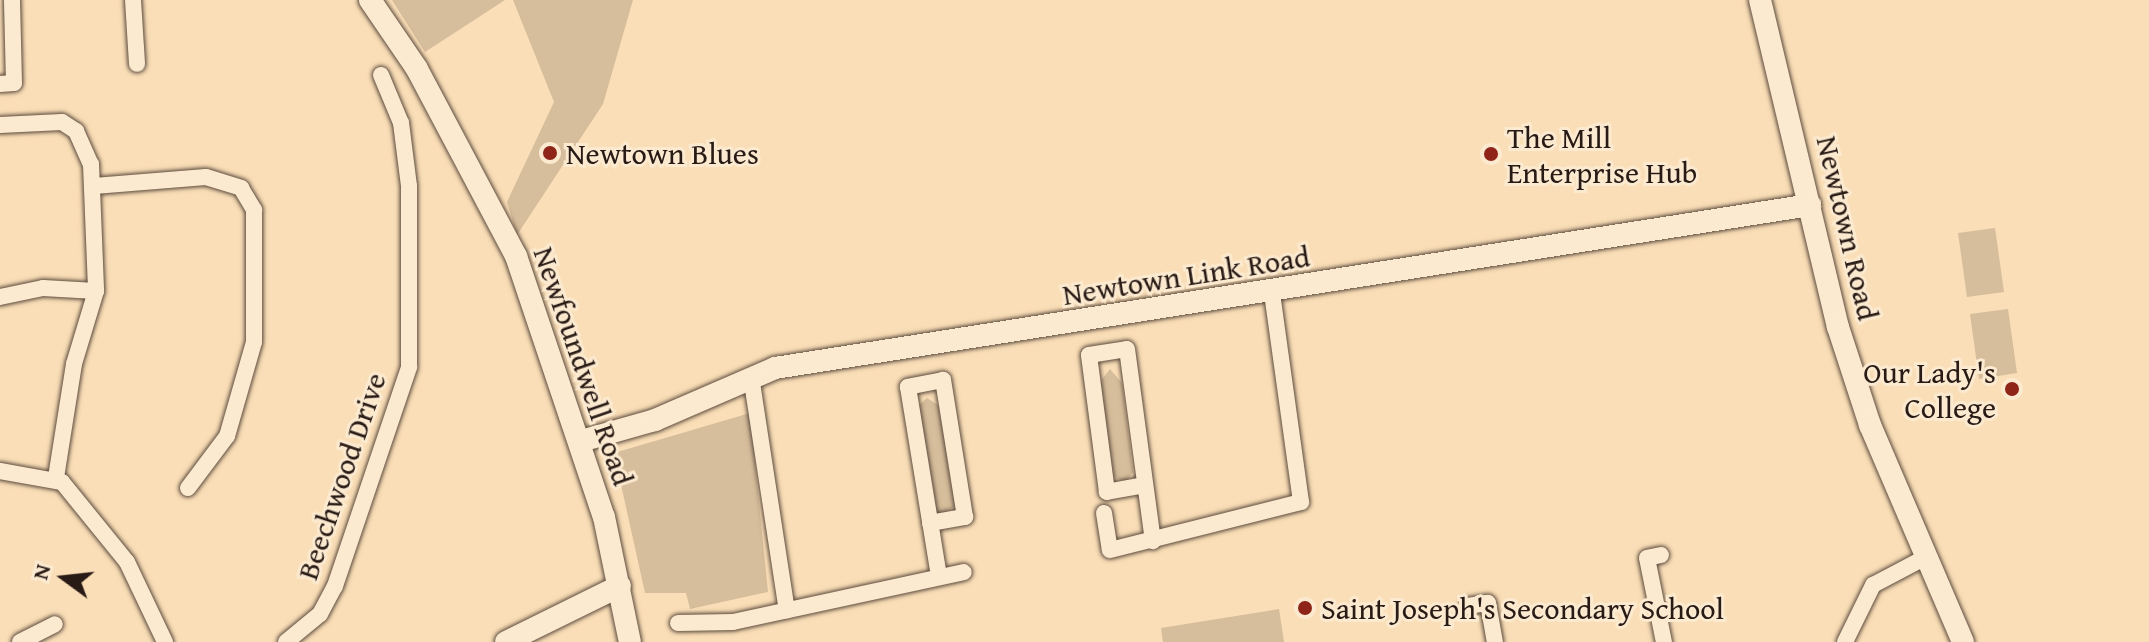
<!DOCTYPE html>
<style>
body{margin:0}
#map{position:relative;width:2149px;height:642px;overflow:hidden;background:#fadeb7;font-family:"Gentium Book Plus",serif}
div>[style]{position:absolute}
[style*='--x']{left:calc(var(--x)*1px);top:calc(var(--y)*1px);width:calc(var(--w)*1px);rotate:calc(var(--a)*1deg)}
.green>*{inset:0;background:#d6bd9b}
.roads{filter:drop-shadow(0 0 2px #5c4b3e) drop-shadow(0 0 2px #5c4b3e)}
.street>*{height:16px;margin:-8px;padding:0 8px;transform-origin:8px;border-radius:8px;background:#fcead0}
.secondary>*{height:22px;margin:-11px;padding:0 11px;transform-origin:11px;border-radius:11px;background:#fcead0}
.dots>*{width:22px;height:22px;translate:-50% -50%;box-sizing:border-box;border:4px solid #fcead0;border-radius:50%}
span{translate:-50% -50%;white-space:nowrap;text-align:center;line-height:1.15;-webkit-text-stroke:6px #fcead0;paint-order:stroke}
.poi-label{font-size:30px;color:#281a15}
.left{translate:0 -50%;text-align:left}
.right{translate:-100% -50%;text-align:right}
.street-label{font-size:30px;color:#281a15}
.north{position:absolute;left:24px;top:538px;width:80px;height:80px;-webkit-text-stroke:6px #fcead0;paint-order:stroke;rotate:285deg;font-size:22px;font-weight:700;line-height:32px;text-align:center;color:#281a15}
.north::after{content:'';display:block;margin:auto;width:28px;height:36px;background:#281a15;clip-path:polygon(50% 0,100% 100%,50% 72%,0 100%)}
</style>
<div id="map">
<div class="green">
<i style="clip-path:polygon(392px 0,505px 0,425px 52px)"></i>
<i style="clip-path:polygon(513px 0,633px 0,603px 104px,517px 235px,507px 202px,554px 102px)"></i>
<i style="clip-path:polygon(1995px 228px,2004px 292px,1967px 297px,1958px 233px)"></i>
<i style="clip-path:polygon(2008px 309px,2017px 373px,1979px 379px,1970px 314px)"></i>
<i style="clip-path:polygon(1110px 369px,1122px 383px,1133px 472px,1126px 482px,1112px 476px,1099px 383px)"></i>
<i style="clip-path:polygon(927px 398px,941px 407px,956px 505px,942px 515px,934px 510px,918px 406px)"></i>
<i style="clip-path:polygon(750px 413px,768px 592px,690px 609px,686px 593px,645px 593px,614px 453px)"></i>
<i style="clip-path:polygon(1279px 609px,1284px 642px,1163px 642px,1161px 628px)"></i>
</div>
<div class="roads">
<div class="street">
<i style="--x:133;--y:0;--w:64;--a:86.4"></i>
<i style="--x:0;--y:84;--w:14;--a:-4"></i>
<i style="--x:14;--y:83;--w:83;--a:-91.4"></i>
<i style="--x:0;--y:125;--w:62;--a:-2.8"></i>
<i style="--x:62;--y:122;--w:17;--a:33"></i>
<i style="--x:76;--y:131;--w:36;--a:66"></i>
<i style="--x:91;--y:164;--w:127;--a:87.7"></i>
<i style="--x:96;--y:291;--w:76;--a:106.8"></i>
<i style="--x:74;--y:364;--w:115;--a:99"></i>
<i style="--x:94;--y:186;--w:112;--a:-4.6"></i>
<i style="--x:206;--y:177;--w:37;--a:17"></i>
<i style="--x:241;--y:188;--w:26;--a:59"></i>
<i style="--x:254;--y:210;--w:132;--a:90"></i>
<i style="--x:254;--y:342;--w:98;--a:106"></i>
<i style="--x:227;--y:436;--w:65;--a:126.9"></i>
<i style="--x:0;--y:297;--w:44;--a:-11.8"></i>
<i style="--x:43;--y:288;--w:53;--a:3.2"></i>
<i style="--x:751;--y:376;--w:237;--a:81.3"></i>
<i style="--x:0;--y:471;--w:63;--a:10.1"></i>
<i style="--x:62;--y:482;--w:103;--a:50.9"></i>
<i style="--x:127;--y:562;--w:89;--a:64.6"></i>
<i style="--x:1145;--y:485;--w:39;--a:170"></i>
<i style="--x:1107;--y:492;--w:138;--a:-97.5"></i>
<i style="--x:1089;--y:355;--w:38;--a:-9"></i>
<i style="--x:1127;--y:349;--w:194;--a:82.3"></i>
<i style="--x:1104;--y:513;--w:37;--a:81"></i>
<i style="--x:1110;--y:550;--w:197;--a:-14.1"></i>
<i style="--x:1301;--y:502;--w:212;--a:-97.9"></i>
<i style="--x:930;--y:523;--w:36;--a:-10"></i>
<i style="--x:965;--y:517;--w:139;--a:-99.1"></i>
<i style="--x:943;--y:380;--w:36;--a:169"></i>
<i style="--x:908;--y:387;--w:192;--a:80.7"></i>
<i style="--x:1661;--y:555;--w:14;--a:168"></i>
<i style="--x:1647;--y:558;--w:86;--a:78.6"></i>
<i style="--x:1468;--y:606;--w:20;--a:-9"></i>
<i style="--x:1488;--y:603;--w:40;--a:80"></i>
<i style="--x:678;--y:623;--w:55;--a:-1"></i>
<i style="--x:733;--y:622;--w:236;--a:-12.2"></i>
<i style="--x:20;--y:642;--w:39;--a:-27"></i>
<i style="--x:286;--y:642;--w:44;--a:-39.5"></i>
<i style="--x:320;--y:614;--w:32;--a:-62"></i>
<i style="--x:335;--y:586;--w:231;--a:-71.3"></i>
<i style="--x:409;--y:367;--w:181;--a:-90"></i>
<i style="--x:409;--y:186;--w:64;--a:-97.2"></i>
<i style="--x:401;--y:123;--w:52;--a:-112.6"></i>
<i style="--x:1845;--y:642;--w:64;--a:-63.8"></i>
<i style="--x:1873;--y:585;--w:60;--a:-27.8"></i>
</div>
<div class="secondary">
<i style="--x:370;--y:0;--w:83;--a:55.7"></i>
<i style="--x:417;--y:69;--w:212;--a:62.1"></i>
<i style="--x:516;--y:256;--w:275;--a:71.4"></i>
<i style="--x:604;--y:517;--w:128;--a:78.3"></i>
<i style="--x:1760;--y:0;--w:336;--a:76.6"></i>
<i style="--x:1838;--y:327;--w:103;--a:71.9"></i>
<i style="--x:1870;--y:425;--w:236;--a:66.8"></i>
<i style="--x:581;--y:441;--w:77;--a:-15.8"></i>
<i style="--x:655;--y:420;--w:131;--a:-23.4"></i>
<i style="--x:775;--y:368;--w:1048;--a:-8.95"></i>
<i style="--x:506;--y:642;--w:127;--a:-26.2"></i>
</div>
</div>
<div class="dots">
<i style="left:550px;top:153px;background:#8f2418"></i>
<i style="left:1491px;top:154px;background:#8f2418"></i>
<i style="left:2012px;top:389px;background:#8f2418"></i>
<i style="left:1305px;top:608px;background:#8f2418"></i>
</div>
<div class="poi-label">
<span class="left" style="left:1507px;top:154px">The Mill<br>Enterprise Hub</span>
<span class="left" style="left:566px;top:153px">Newtown Blues</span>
<span class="right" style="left:1996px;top:389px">Our Lady's<br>College</span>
<span class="left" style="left:1321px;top:608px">Saint Joseph's Secondary School</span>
</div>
<div class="street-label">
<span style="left:1848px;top:228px;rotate:77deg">Newtown Road</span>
<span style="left:1186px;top:275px;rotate:-9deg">Newtown Link Road</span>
<span style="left:584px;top:366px;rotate:71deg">Newfoundwell Road</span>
<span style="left:341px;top:476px;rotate:-71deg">Beechwood Drive</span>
</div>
<div class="north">N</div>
</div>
